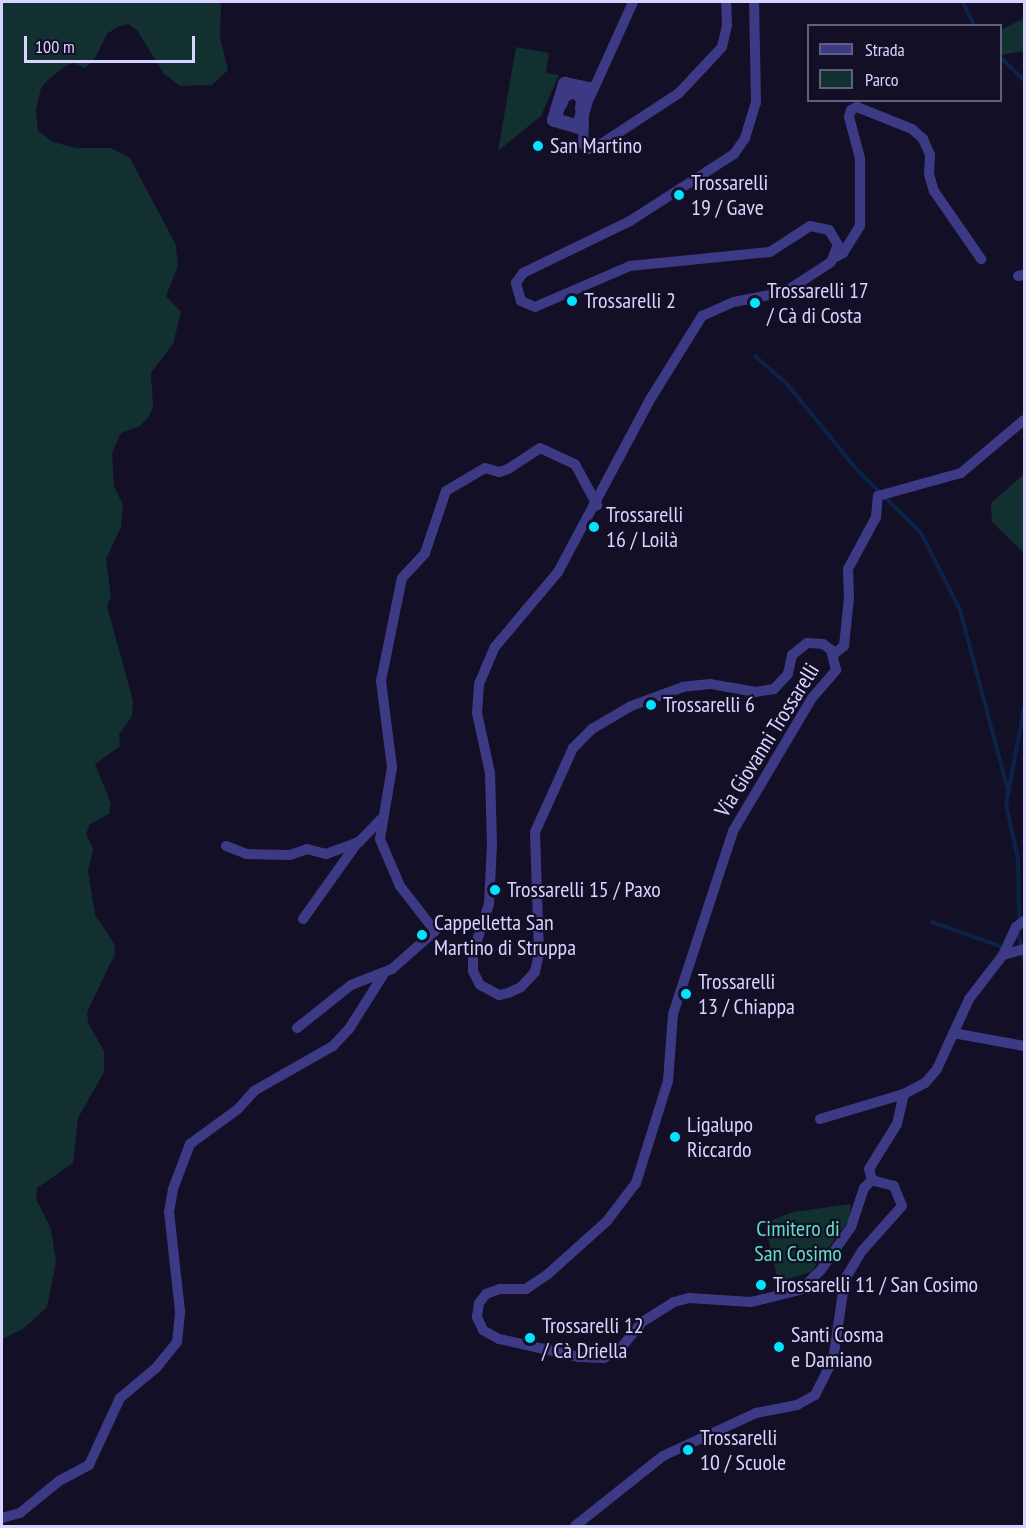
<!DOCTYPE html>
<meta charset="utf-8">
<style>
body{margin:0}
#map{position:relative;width:1026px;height:1528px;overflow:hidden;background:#130f26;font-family:"PT Sans Narrow",sans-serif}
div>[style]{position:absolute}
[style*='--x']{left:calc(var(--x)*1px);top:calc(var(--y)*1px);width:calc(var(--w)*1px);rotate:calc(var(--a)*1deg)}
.green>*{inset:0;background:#12302f}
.stream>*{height:4px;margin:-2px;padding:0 2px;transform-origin:2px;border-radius:2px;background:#0c2248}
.minor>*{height:10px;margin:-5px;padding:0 5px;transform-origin:5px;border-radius:5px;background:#3d3a85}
.tertiary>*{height:14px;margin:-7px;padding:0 7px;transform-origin:7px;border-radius:7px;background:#3d3a85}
.dots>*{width:16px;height:16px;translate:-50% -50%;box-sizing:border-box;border:3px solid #130f26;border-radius:50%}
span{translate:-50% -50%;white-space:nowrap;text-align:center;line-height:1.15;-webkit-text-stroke:4.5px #130f26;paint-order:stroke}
.poi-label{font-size:22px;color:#d9d4ff}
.left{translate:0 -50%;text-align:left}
.street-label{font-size:22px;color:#d9d4ff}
.park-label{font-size:22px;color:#5fe0c0}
.frame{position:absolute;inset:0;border:3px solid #d9d4ff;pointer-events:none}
.legend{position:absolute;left:807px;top:24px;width:195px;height:78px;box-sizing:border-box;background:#130f26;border:2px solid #625e7d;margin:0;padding:8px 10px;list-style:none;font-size:18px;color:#d9d4ff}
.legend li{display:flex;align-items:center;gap:12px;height:30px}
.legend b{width:30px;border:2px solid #625e7d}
.scale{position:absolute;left:24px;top:36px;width:171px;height:27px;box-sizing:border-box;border:3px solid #d9d4ff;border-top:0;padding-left:8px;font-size:18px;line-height:21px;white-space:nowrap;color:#d9d4ff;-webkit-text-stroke:4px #130f26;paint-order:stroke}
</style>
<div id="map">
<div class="green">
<i style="clip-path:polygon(2px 2px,221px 2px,220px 37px,228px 70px,212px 85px,180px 86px,164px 74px,137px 30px,128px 24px,117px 27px,107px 34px,93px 62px,84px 68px,73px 63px,64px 67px,48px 80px,41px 88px,36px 110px,38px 131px,53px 142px,76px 148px,111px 148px,130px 158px,176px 245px,178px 266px,166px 296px,181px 312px,173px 344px,151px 373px,153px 407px,148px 418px,140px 426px,121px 433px,112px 453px,114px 486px,123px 505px,121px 527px,106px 559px,111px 597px,107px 606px,133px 701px,132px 716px,119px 735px,120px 746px,95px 764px,111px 804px,109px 814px,90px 824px,86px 834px,93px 849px,88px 871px,95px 915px,114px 943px,115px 954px,87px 1012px,88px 1023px,104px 1051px,104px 1072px,78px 1118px,73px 1163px,37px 1188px,36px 1199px,51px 1229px,56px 1262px,47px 1307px,23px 1329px,2px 1339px)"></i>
<i style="clip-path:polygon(1024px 18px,1024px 51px,1001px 55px,1001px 30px)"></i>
<i style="clip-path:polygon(516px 47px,549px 53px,546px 73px,559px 75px,541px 116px,498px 151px)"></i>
<i style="clip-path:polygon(1024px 474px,1024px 553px,992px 522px,991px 503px)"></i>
<i style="clip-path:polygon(851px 1204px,849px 1220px,811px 1272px,778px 1282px,765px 1223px,793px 1212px)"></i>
</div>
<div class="stream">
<i style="--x:963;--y:2;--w:26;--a:65"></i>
<i style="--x:1000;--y:57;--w:33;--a:44"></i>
<i style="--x:755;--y:356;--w:43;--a:41.2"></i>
<i style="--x:787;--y:384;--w:112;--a:50.8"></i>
<i style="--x:858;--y:471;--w:88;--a:44.5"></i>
<i style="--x:921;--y:533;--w:86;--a:63.1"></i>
<i style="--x:960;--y:610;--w:190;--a:75.1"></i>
<i style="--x:1019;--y:921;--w:62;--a:-90.9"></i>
<i style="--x:1018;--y:859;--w:56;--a:-102.3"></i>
<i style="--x:1006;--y:804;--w:97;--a:-79.3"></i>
<i style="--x:932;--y:922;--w:77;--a:19.6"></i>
<i style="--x:1018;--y:932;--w:30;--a:78"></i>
</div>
<div class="minor">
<i style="--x:590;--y:97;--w:104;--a:-65.6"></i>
<i style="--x:562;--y:105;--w:9;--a:-69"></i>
<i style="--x:565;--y:97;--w:10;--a:-24"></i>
<i style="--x:574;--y:93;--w:9;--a:41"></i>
<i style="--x:581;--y:99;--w:10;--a:96"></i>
<i style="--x:584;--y:120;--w:24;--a:92"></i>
<i style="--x:583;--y:144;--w:6;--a:51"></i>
<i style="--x:587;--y:149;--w:8;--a:-7"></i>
<i style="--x:595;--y:148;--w:100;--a:-33.2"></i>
<i style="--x:679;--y:93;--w:63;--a:-46.9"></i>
<i style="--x:722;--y:47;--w:22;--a:-77"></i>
<i style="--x:727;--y:26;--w:24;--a:-92"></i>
<i style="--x:836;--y:257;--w:8;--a:-30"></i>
<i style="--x:843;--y:253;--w:32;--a:-58"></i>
<i style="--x:860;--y:226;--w:68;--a:-90"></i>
<i style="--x:860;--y:158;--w:42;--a:-105"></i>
<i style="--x:849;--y:117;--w:7;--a:-74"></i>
<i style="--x:851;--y:110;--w:7;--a:-27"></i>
<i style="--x:857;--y:107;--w:59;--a:21.8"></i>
<i style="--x:912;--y:129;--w:15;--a:42"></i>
<i style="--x:923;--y:139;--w:17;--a:66"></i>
<i style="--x:930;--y:155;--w:19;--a:93"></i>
<i style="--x:929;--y:174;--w:18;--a:74"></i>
<i style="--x:934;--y:191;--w:83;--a:55.3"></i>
<i style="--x:1018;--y:276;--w:6;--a:-9"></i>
<i style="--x:834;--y:654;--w:13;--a:-39"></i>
<i style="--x:844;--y:646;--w:48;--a:-84.1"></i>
<i style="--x:849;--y:598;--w:29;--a:-92"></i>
<i style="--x:848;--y:569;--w:59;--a:-61.7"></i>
<i style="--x:876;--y:517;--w:21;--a:-85"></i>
<i style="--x:878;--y:496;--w:86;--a:-15.5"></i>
<i style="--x:961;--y:473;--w:82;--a:-40.1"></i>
<i style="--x:226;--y:846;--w:22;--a:21"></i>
<i style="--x:247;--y:854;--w:43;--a:1.3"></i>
<i style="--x:290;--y:855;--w:18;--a:-19"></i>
<i style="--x:307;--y:849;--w:20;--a:15"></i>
<i style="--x:326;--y:854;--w:35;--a:-20"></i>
<i style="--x:359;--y:842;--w:33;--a:-46"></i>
<i style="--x:303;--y:919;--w:95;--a:-54.5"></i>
<i style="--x:1003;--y:955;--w:22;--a:-16"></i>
<i style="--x:297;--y:1028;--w:69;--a:-38.5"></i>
<i style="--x:351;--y:985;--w:44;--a:-21.3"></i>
<i style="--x:392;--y:969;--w:57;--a:-41.5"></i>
<i style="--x:435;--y:931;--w:57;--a:-127.9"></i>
<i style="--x:400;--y:886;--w:51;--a:-113.1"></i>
<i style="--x:380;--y:839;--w:73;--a:-80.5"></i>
<i style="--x:392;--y:767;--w:87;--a:-97.3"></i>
<i style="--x:381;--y:681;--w:105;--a:-78.5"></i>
<i style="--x:402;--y:578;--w:34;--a:-47"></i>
<i style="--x:425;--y:553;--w:65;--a:-71.3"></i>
<i style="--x:446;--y:491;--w:45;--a:-30.5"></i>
<i style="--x:485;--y:468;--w:15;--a:16"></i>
<i style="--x:499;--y:472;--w:9;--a:-18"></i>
<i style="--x:508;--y:469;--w:38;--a:-33"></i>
<i style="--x:540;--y:448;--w:38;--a:25"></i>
<i style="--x:575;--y:464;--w:47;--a:61.8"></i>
<i style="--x:953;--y:1033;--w:72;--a:10.4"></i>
<i style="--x:820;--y:1119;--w:88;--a:-16.6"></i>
<i style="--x:904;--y:1094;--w:24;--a:-28"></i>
<i style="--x:925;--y:1083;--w:18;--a:-49"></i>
<i style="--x:937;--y:1069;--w:77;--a:-65.4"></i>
<i style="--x:969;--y:999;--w:56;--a:-52.3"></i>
<i style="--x:1003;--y:955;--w:31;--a:-65"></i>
<i style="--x:1016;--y:927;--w:10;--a:-37"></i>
<i style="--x:872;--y:1180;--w:11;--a:-105"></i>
<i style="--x:869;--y:1169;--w:53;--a:-58.1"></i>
<i style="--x:897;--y:1124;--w:31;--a:-77"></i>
<i style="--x:2;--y:1518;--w:19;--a:-16"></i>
<i style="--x:20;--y:1513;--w:50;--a:-39.4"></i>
<i style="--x:59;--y:1481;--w:34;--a:-28"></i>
<i style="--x:89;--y:1465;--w:74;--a:-65.2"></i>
<i style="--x:120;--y:1398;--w:47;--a:-39.8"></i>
<i style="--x:156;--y:1368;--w:33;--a:-51"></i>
<i style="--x:177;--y:1342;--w:31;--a:-84"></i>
<i style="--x:180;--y:1311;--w:100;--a:-96.3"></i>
<i style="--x:169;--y:1212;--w:23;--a:-80"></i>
<i style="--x:173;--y:1189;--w:48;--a:-69.3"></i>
<i style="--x:190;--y:1144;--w:59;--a:-36.1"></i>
<i style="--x:238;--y:1109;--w:24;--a:-48"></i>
<i style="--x:254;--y:1091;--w:91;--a:-29.7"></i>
<i style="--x:333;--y:1046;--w:23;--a:-47"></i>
<i style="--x:349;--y:1029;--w:64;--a:-57.8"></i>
<i style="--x:575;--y:1526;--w:112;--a:-38.5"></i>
<i style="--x:663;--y:1456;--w:102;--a:-24.8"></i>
<i style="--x:756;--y:1413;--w:42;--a:-11"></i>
<i style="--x:797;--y:1405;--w:21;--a:-29"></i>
<i style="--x:815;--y:1395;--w:39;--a:-63"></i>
<i style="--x:833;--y:1360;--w:82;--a:-81.6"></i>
<i style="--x:845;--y:1279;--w:33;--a:-59"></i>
<i style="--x:862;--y:1251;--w:60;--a:-48.4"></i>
<i style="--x:902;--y:1206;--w:22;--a:-112"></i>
<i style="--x:894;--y:1186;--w:23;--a:-165"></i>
<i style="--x:872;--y:1180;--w:11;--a:135"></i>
<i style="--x:864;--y:1188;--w:41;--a:108.4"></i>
<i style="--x:851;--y:1227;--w:52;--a:124.9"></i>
<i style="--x:821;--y:1270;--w:29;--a:136"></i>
<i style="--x:800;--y:1290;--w:50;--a:166.2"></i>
<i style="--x:751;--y:1302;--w:62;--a:-176.3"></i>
<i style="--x:689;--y:1298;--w:16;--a:165"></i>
<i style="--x:674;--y:1302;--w:38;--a:148"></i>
<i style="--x:642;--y:1322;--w:33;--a:129"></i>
<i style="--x:621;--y:1348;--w:20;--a:150"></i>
<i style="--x:604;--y:1358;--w:25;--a:-178"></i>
<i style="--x:579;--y:1357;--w:82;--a:-167.3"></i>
<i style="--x:499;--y:1339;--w:18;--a:-151"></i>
<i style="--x:483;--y:1330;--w:14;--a:-115"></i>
<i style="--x:477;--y:1317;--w:14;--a:-82"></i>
<i style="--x:479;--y:1303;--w:11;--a:-52"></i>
<i style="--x:486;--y:1294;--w:15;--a:-20"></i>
<i style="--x:500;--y:1289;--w:26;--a:0"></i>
<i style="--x:526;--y:1289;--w:27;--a:-34"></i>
<i style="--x:548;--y:1274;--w:79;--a:-41.9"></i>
<i style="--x:607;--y:1221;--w:48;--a:-52.7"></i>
<i style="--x:636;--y:1183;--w:107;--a:-72.6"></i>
<i style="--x:668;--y:1081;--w:67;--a:-85.7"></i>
<i style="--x:673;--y:1014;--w:193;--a:-71.8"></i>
<i style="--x:733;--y:831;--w:155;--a:-59.3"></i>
<i style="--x:812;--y:698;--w:37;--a:-49"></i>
<i style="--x:836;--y:670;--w:21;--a:-104"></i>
<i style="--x:831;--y:650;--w:10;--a:-143"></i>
<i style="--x:823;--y:644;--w:16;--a:-176"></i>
<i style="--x:807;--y:643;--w:19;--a:141"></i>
<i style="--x:792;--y:655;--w:19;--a:102"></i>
<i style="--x:788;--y:674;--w:21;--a:133"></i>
<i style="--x:774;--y:689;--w:18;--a:171"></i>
<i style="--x:756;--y:692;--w:47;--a:-170.1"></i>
<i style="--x:710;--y:684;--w:27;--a:174"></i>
<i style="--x:683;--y:687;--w:55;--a:159.9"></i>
<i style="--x:631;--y:706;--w:45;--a:149.5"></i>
<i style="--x:592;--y:729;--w:27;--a:135"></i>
<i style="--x:573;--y:748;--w:92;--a:114.3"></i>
<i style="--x:535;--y:832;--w:121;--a:88.1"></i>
<i style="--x:539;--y:953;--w:19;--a:102"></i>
<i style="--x:535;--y:972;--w:21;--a:133"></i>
<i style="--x:521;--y:987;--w:14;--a:155"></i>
<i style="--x:508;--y:993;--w:9;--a:167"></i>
<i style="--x:499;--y:995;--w:21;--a:-152"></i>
<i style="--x:480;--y:985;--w:16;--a:-117"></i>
<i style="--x:473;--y:971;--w:18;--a:-90"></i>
<i style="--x:473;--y:953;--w:52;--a:-71.9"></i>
<i style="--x:489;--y:904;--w:60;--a:-87.1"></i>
<i style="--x:492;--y:844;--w:71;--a:-91.6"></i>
<i style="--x:490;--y:773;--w:61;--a:-102.2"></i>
<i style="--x:477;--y:713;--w:29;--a:-86"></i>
<i style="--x:479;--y:684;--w:39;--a:-67"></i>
<i style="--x:494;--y:648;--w:99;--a:-49.9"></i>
<i style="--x:558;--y:572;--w:197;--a:-61.9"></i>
<i style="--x:651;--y:398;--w:97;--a:-58.1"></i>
<i style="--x:702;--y:316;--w:35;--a:-24"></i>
<i style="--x:734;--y:302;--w:52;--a:-11.1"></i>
<i style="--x:785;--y:292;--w:55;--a:-33.1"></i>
<i style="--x:831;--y:262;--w:18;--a:-68"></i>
<i style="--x:838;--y:245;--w:17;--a:-121"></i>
<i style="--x:829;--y:230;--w:19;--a:-168"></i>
<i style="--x:810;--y:226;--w:48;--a:147"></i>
<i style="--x:770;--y:252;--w:141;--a:174.3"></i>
<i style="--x:630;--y:266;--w:103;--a:156.7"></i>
<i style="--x:535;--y:307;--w:15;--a:-157"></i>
<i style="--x:521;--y:301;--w:19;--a:-106"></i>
<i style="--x:516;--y:283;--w:12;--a:-55"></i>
<i style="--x:523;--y:273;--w:119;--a:-25.9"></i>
<i style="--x:630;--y:221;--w:124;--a:-32.8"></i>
<i style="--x:734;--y:154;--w:19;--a:-55"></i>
<i style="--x:745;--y:138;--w:37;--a:-73"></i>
<i style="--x:756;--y:103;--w:101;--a:-91.1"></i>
</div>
<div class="tertiary">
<i style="--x:565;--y:84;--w:25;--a:12"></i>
<i style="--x:589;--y:89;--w:39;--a:105"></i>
<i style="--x:579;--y:127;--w:26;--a:-164"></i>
<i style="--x:554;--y:120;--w:38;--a:-73"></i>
</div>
<div class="dots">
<i style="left:538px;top:146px;background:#00e5ff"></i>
<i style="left:679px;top:195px;background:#00e5ff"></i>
<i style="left:572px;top:301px;background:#00e5ff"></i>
<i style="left:755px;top:303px;background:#00e5ff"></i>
<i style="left:594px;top:527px;background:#00e5ff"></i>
<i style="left:651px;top:705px;background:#00e5ff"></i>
<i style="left:495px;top:890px;background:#00e5ff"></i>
<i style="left:422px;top:935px;background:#00e5ff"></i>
<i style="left:686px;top:994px;background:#00e5ff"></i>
<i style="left:675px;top:1137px;background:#00e5ff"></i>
<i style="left:761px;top:1285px;background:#00e5ff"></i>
<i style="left:530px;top:1338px;background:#00e5ff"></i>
<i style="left:779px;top:1347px;background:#00e5ff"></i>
<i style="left:688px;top:1450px;background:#00e5ff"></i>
</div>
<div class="poi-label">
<span class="left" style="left:550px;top:146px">San Martino</span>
<span class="left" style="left:691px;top:195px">Trossarelli<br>19 / Gave</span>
<span class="left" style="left:767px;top:303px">Trossarelli 17<br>/ Cà di Costa</span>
<span class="left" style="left:584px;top:301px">Trossarelli 2</span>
<span class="left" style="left:606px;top:527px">Trossarelli<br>16 / Loilà</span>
<span class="left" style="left:663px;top:705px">Trossarelli 6</span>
<span class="left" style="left:507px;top:890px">Trossarelli 15 / Paxo</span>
<span class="left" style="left:434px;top:935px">Cappelletta San<br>Martino di Struppa</span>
<span class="left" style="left:698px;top:994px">Trossarelli<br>13 / Chiappa</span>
<span class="left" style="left:687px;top:1137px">Ligalupo<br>Riccardo</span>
<span class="left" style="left:773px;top:1285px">Trossarelli 11 / San Cosimo</span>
<span class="left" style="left:542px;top:1338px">Trossarelli 12<br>/ Cà Driella</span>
<span class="left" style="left:791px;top:1347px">Santi Cosma<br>e Damiano</span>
<span class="left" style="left:700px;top:1450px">Trossarelli<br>10 / Scuole</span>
</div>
<div class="street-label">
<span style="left:767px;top:740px;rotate:-58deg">Via Giovanni Trossarelli</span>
</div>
<div class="park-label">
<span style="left:798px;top:1241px">Cimitero di<br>San Cosimo</span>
</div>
<div class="frame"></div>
<ul class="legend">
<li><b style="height:8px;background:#3d3a85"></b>Strada</li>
<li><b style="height:16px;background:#12302f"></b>Parco</li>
</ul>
<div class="scale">100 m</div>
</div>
